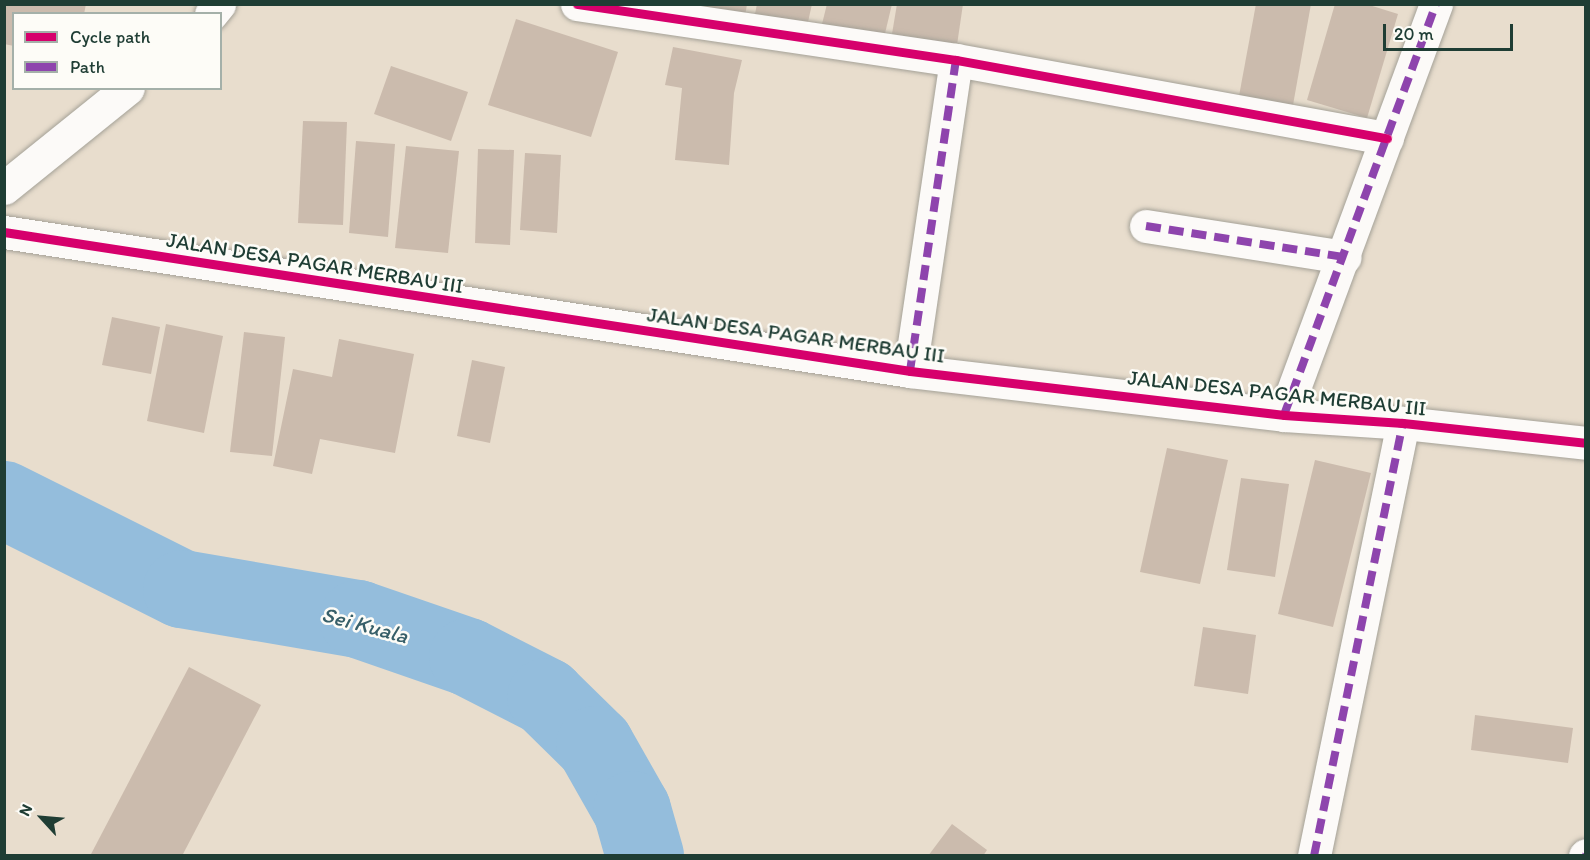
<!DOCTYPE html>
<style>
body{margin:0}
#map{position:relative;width:1590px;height:860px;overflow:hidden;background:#e8ddcd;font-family:Itim,sans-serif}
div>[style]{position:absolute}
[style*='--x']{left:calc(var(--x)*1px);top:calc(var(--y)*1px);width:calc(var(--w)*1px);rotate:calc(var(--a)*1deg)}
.river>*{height:78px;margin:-39px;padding:0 39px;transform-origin:39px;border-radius:39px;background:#94bddc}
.building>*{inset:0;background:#cbbbad}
.roads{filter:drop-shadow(0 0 2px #a4a197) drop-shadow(0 0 2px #a4a197)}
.minor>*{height:33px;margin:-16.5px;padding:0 16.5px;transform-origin:16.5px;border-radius:16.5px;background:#fcfaf8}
.tertiary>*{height:33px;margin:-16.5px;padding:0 16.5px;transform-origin:16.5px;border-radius:16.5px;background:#fcfaf8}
.quiet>*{height:8px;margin-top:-4px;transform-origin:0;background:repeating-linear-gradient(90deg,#8e44ad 0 15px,transparent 0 23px)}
.cycleway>*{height:9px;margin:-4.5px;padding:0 4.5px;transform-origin:4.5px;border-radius:4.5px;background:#d6006c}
span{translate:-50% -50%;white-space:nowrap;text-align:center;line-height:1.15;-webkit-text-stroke:5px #fdfcf7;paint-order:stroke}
.street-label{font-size:21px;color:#1f3d34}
.water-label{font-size:22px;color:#375f69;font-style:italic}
.frame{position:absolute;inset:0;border:6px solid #1f3d34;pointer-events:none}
.legend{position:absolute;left:12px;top:12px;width:210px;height:78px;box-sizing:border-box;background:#fdfcf7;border:2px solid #a4b0a9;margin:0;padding:8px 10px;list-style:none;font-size:18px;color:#1f3d34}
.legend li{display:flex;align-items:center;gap:12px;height:30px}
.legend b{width:30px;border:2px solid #a4b0a9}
.north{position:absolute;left:12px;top:788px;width:60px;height:60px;-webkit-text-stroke:4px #fdfcf7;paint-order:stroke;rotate:296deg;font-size:16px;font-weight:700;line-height:24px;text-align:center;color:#1f3d34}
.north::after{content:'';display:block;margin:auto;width:21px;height:27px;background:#1f3d34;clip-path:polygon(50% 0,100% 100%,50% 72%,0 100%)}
.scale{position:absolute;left:1383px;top:24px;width:130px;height:27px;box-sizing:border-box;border:3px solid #1f3d34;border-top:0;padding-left:8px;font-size:18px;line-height:21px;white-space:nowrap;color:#1f3d34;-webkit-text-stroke:4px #fdfcf7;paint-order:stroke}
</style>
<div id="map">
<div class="river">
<i style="--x:4;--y:500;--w:199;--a:26.6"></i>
<i style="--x:182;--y:589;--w:179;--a:9.7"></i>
<i style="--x:358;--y:619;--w:116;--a:19.1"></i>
<i style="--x:468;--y:657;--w:88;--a:27.1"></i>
<i style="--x:546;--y:697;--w:69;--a:44.4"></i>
<i style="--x:595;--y:745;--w:75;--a:60.4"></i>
<i style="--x:632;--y:810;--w:48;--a:74.2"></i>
</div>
<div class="building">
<i style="clip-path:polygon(4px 4px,86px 4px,84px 14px,14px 14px,14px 46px,4px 44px)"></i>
<i style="clip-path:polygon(694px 4px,747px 4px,745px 17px,693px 11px)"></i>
<i style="clip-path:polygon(757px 4px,812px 4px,806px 31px,754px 19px)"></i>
<i style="clip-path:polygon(827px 4px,892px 4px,882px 46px,820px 32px)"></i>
<i style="clip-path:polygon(897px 4px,963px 4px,957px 45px,892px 34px)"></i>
<i style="clip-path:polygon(1256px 4px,1311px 4px,1293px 105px,1239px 96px)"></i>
<i style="clip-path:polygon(1335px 4px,1366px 4px,1398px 14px,1367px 118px,1307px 100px)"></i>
<i style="clip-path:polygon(516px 19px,618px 52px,591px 137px,488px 105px)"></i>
<i style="clip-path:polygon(673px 47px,742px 60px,734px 93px,729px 165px,675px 160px,682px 88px,665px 85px)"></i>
<i style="clip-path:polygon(391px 66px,468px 92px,451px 141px,374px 114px)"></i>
<i style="clip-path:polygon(303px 121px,347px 122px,343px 225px,298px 223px)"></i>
<i style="clip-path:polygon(356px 141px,395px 144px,388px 237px,349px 233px)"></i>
<i style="clip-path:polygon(406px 146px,459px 151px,448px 253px,395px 248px)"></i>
<i style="clip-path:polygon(478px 149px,514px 150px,510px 245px,475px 243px)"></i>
<i style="clip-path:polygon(525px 153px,561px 155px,557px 233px,520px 230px)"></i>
<i style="clip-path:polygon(112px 317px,160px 327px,151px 374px,102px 365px)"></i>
<i style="clip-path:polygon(166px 324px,223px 336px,204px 433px,147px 421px)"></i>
<i style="clip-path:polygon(244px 332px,285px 337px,272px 456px,230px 452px)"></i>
<i style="clip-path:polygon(339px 339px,414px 354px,395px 453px,320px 439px,312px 474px,273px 466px,293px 369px,332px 377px)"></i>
<i style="clip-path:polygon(472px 360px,505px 367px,490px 443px,457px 436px)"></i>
<i style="clip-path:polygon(1167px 448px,1228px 460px,1200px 584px,1140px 572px)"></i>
<i style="clip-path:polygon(1315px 460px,1371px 473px,1333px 627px,1278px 614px)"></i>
<i style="clip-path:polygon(1241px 478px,1289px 484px,1275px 577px,1227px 570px)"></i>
<i style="clip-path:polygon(1203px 627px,1256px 635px,1248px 694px,1194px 686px)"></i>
<i style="clip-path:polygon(189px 667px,261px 705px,182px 856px,90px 856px)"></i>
<i style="clip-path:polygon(1475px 715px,1573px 728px,1568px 763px,1471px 750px)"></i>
<i style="clip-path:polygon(952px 824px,987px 850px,983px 856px,928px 856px)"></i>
</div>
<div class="roads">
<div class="minor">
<i style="--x:577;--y:4;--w:383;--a:8.4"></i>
<i style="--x:956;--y:60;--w:438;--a:10.3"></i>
<i style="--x:211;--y:14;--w:13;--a:-51"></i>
<i style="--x:4;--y:188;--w:159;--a:-38.9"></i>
<i style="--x:1146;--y:226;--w:201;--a:8.9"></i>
<i style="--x:910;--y:371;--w:314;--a:-81.6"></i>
<i style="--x:1284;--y:415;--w:438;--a:-69.7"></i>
<i style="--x:1314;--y:856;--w:442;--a:-78.4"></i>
<i style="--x:1585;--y:856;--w:1;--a:-45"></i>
</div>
<div class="tertiary">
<i style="--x:4;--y:232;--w:917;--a:8.72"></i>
<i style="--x:910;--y:371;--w:377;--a:6.7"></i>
<i style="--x:1284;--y:415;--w:119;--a:3.8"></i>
<i style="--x:1403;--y:423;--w:184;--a:6.2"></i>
</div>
</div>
<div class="quiet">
<i style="--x:1146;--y:226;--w:201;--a:8.9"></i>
<i style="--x:910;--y:371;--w:314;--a:-81.6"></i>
<i style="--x:1284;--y:415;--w:438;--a:-69.7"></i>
<i style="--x:1314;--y:856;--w:442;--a:-78.4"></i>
<i style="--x:1585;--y:856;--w:1;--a:-45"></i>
</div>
<div class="cycleway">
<i style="--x:577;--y:4;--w:383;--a:8.4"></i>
<i style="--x:956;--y:60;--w:438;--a:10.3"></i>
<i style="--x:4;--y:232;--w:917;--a:8.72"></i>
<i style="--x:910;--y:371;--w:377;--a:6.7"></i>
<i style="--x:1284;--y:415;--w:119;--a:3.8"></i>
<i style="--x:1403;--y:423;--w:184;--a:6.2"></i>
</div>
<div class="street-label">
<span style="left:315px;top:263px;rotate:9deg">JALAN DESA PAGAR MERBAU III</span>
<span style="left:796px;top:335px;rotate:8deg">JALAN DESA PAGAR MERBAU III</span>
<span style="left:1277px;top:393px;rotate:6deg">JALAN DESA PAGAR MERBAU III</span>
</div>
<div class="water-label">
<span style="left:365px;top:625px;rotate:15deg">Sei Kuala</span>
</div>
<div class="frame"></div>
<ul class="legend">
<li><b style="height:8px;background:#d6006c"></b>Cycle path</li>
<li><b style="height:8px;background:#8e44ad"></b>Path</li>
</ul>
<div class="north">N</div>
<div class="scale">20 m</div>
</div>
